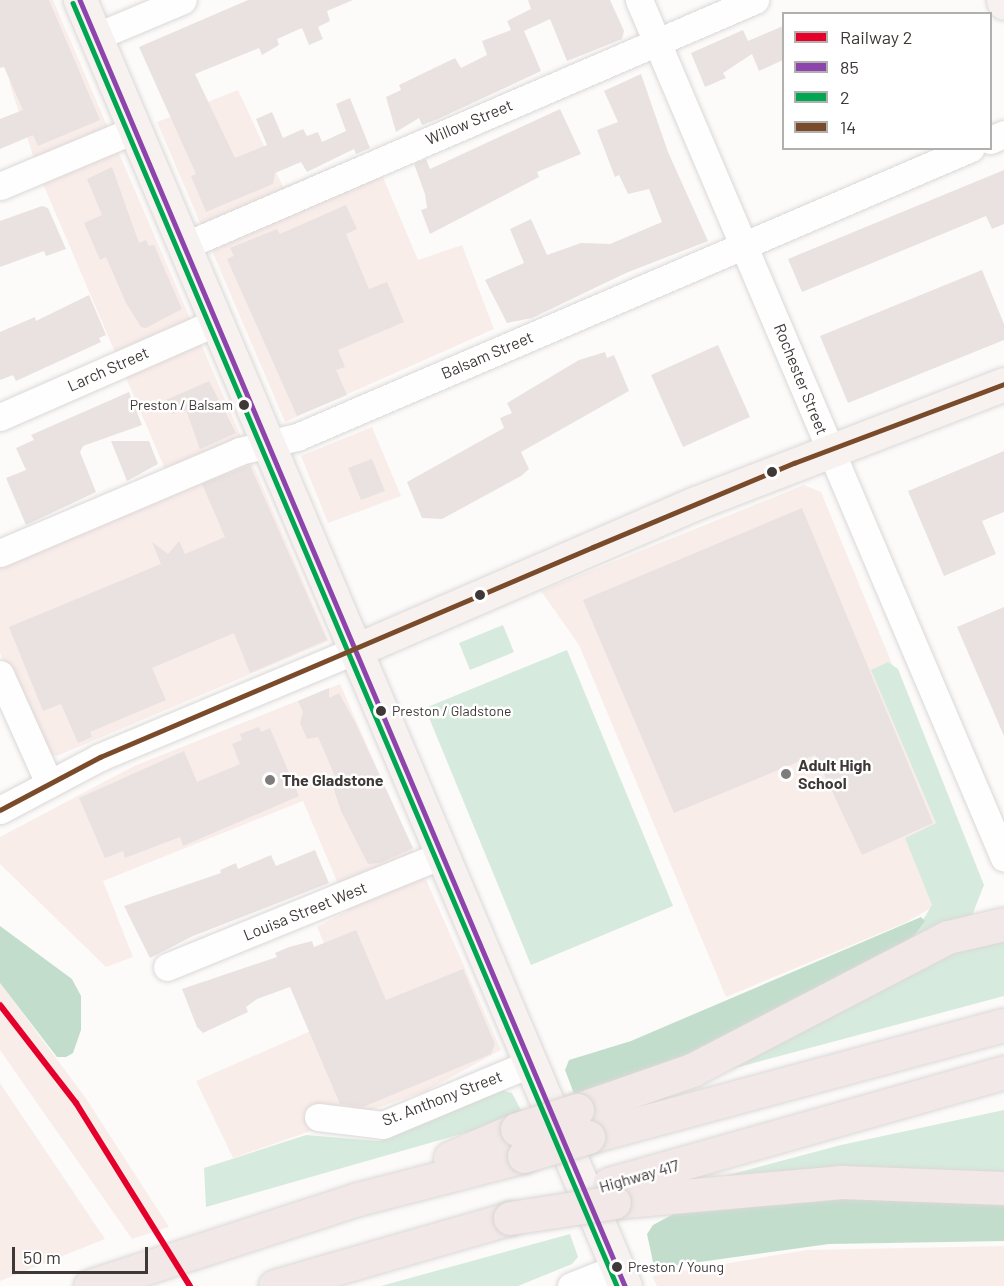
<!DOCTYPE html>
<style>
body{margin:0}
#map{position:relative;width:1004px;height:1286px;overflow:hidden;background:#fcfbfa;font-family:Barlow,sans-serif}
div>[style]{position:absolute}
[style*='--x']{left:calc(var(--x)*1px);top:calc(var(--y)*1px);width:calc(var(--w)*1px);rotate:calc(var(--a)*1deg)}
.built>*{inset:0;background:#f9edea}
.green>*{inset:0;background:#d6ebdd}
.forest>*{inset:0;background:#c3ddcd}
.building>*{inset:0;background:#e9e2e0}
.roads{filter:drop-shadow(0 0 2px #dbd8d7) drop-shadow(0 0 2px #dbd8d7)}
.minor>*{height:27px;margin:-13.5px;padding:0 13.5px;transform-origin:13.5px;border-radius:13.5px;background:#fffefe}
.major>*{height:33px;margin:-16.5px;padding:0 16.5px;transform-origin:16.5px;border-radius:16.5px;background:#f7f2f0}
.highway>*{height:33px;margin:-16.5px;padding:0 16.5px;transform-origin:16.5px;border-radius:16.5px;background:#f2e8e7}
.bridges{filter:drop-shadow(0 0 2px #d8d6d5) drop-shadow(0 0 2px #d8d6d5)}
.highway-bridge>*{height:33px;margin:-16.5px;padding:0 16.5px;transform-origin:16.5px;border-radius:16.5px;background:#f2e8e7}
.bus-1>*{height:4.5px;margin:-2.25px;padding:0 2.25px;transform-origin:2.25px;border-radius:2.25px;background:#8e44ad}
.bus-2>*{height:4.5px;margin:-2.25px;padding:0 2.25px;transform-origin:2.25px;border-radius:2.25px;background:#00a651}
.bus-3>*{height:4.5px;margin:-2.25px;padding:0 2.25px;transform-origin:2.25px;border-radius:2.25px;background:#7a4b2a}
.rail-1>*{height:6px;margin:-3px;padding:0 3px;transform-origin:3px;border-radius:3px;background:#e4002b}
.dots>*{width:16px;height:16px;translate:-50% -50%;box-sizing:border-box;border:3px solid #fff;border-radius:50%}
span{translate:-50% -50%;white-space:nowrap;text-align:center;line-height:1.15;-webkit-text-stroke:5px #fff;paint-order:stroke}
.bus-label{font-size:14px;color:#3e3836}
.right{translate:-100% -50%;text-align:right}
.left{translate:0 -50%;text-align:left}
.street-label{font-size:16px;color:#3e3836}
.poi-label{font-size:16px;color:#3e3836;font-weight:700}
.legend{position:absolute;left:782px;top:12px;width:210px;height:138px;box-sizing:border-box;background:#fff;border:2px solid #b2afaf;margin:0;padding:8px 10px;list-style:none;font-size:18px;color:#3e3836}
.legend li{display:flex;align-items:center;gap:12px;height:30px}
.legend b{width:30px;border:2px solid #b2afaf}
.scale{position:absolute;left:12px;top:1247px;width:136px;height:27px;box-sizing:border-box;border:3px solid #3e3836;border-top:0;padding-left:8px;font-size:18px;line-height:21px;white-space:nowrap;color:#3e3836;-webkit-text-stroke:4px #fff;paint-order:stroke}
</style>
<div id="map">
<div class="built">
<i style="clip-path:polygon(2px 0,53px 0,329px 641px,57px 756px,42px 751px,0 653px,0 550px,168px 476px,40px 177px,10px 85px)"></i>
<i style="clip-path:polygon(238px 90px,283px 187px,372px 151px,418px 260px,462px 245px,494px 329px,285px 422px,157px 122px)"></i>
<i style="clip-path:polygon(372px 427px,401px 496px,328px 523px,301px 456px)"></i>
<i style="clip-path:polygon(804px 485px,821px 492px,981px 879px,905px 923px,726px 997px,579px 645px,541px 591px)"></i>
<i style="clip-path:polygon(340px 684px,501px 1050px,426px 1091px,233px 1158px,196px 1081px,354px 1012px,317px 927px,349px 910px,303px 801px,103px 881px,133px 957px,106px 967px,0 864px,0 837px,134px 766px)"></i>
<i style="clip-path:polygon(0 983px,85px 1097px,169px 1227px,132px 1239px,0 1050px)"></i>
<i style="clip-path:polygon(0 1083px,105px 1239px,0 1281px)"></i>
<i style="clip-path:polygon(1004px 1246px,1004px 1286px,657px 1286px,652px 1276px,807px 1250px)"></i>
</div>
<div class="green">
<i style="clip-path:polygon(503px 625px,514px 652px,470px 670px,459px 643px)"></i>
<i style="clip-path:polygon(567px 650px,673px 906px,531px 965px,425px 708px)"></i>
<i style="clip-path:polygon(888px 662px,898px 669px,984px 885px,971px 918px,910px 941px,932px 905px,905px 838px,936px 823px,871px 670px)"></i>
<i style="clip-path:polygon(983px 941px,1004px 942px,1004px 996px,701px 1077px,909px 967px)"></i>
<i style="clip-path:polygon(487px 1086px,512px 1093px,524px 1116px,206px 1207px,204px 1168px,306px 1135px,379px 1141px,472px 1101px)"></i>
<i style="clip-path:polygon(1004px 1110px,1004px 1178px,725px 1176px,841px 1145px)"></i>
<i style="clip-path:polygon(570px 1234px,578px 1257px,572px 1264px,518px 1286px,381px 1286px)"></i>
</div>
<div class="forest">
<i style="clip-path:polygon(921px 917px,925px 921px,910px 941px,722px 1044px,576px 1099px,565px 1070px,569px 1060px,631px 1041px)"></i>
<i style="clip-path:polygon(0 926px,72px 979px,81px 996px,81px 1030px,73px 1053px,66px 1057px,57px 1057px,0 983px)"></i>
<i style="clip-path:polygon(835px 1195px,1004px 1198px,1004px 1241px,829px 1244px,664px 1267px,653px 1262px,647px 1234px,653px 1225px,679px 1211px)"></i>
</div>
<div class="building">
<i style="clip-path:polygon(0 0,49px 0,100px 120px,38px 146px,33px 135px,0 149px,0 119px,23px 110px,4px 67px,0 68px)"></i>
<i style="clip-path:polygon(248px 0,353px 0,327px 11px,330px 21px,318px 27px,323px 39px,309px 45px,302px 28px,277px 39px,279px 45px,262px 55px,259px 48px,195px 74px,235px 158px,267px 145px,256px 119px,272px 112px,283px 138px,303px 129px,307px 136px,318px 132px,322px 142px,346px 131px,336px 104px,350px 98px,370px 148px,356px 154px,354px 149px,307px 172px,301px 162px,275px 173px,273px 184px,206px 212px,191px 176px,196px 174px,139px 47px)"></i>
<i style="clip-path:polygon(528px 0,610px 0,624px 31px,622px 39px,567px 61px,550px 19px,524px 31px,541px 71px,438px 119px,422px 125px,419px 118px,396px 132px,386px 97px,401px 90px,399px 85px,455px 58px,461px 68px,487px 55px,482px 41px,511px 30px,507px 21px,531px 9px)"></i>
<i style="clip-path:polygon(783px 26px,783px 60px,759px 71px,752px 54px,723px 73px,726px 78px,705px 87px,691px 53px,743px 30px,748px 41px)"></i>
<i style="clip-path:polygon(641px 74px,668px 152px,708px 241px,626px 273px,532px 318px,507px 323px,485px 280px,524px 263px,510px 229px,531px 219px,547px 255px,581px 243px,610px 244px,662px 222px,649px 189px,628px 194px,619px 175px,615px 177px,597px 130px,618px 122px,604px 91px)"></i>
<i style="clip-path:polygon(560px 109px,581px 154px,537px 172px,539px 177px,430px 234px,421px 210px,427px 208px,425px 194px,414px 164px,426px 159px,430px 169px)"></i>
<i style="clip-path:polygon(112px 167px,139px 243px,146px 240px,149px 246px,154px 245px,182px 309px,146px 328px,141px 327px,126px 303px,106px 257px,100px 260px,84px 223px,102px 215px,87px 179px)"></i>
<i style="clip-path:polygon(1004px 170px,1004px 224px,992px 229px,986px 216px,802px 292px,788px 259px)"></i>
<i style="clip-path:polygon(346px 205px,357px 229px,346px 234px,369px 289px,387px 282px,404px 322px,338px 350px,345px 367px,336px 370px,347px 395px,297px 416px,227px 259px,234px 256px,230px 248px,277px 229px,280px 234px)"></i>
<i style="clip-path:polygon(42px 206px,48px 208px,66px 249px,46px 256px,44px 251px,0 267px,0 221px)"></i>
<i style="clip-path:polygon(982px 270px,1004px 324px,1004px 340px,848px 403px,820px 336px)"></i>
<i style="clip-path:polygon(89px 295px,106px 335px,99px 338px,101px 342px,16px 381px,13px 375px,0 380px,0 332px,35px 317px,36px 321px)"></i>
<i style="clip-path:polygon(718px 345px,750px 417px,683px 447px,651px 375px)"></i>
<i style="clip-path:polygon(605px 352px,607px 358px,614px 355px,629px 391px,521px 452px,529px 469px,521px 476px,442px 519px,422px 518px,407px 482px,504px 428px,500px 418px,512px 413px,507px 403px,517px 397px,579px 360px)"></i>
<i style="clip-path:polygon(209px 381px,236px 433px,200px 449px,186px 410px,172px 414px,166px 400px)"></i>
<i style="clip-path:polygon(129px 392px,142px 425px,83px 446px,80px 452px,96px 492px,26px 525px,6px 478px,26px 470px,16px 448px,34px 440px,31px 435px)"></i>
<i style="clip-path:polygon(111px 441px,149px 441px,158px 464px,127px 481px)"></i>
<i style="clip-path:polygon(1004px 451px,1004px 512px,982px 521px,996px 554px,944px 576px,908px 491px)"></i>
<i style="clip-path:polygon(372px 459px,385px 491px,361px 500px,348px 468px)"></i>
<i style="clip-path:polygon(250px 465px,327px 640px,250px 673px,234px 633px,152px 668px,166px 700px,90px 732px,92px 737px,78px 743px,61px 704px,43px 711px,9px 627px,161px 564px,152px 542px,168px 554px,179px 541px,185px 554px,225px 537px,202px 484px)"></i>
<i style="clip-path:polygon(802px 508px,933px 823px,862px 855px,815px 755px,674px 813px,583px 600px)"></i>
<i style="clip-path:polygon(1004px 607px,1004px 736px,957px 627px)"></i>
<i style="clip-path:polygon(329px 688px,329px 698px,339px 693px,356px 724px,413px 848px,380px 863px,368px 864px,341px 811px,333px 787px,337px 781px,318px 737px,307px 739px,300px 723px,303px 712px,298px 701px)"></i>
<i style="clip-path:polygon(259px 727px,261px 732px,270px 728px,299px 796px,183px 846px,180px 837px,125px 858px,123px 851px,105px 858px,79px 798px,184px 751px,197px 782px,240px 764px,232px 744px,242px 740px,240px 734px)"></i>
<i style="clip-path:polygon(315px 850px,329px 883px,193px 936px,150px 958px,124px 906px,221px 873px,220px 870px,236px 863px,238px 869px,271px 855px,276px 866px)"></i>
<i style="clip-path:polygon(356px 930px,386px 1000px,463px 969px,495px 1044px,491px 1054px,363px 1107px,340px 1104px,290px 987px,257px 999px,246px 1007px,248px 1012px,203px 1033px,197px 1027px,182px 989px,277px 957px,275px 953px,289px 947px,312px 941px,314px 947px)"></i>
</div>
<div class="roads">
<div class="minor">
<i style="--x:639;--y:0;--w:932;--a:66.95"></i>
<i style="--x:95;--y:37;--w:95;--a:-22.8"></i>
<i style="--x:990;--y:140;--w:15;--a:-23"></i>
<i style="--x:0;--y:186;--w:145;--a:-22.7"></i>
<i style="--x:184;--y:246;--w:622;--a:-23.31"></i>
<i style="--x:0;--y:417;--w:236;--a:-23.7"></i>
<i style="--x:0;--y:553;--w:261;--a:-23"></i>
<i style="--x:240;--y:451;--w:59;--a:-13.8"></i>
<i style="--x:297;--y:437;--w:733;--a:-23.21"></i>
<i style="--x:0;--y:674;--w:120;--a:65.8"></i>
<i style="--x:0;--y:810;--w:113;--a:-27.9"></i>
<i style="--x:100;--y:757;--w:277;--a:-22.7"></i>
<i style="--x:167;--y:967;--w:297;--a:-22.2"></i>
<i style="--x:318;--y:1117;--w:65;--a:7"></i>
<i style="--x:383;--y:1125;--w:158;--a:-22.7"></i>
<i style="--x:571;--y:1286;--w:49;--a:-21.4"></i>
</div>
<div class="major">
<i style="--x:80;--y:0;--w:1397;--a:67.03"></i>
<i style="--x:1003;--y:0;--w:3;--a:72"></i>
<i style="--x:356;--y:650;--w:370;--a:-23.4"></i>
<i style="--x:696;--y:503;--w:330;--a:-21.1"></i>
</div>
<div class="highway">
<i style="--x:577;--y:1110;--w:122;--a:-19.2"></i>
<i style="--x:692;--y:1070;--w:288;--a:-27.5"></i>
<i style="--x:948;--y:937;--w:57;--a:-13.1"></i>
<i style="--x:588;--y:1137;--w:431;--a:-15.1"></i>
<i style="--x:450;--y:1158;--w:73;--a:-23.4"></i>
<i style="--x:609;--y:1184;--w:411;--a:-15.8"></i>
<i style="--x:614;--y:1202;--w:229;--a:-5"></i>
<i style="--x:842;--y:1182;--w:162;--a:2.1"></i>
<i style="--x:90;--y:1286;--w:282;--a:-18"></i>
<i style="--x:358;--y:1199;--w:171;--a:-14.5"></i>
<i style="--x:275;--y:1286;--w:245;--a:-16.1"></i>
</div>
</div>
<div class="bridges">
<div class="highway-bridge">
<i style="--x:517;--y:1129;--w:63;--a:-17.6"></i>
<i style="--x:524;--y:1156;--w:67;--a:-16.5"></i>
<i style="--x:510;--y:1218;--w:105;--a:-8.7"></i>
</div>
</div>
<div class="bus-1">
<i style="--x:80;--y:0;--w:1397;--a:67.03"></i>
</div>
<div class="bus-2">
<i style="--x:73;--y:3;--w:1394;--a:67.02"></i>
</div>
<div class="bus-3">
<i style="--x:0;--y:810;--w:113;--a:-27.9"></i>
<i style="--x:100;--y:757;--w:536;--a:-23.07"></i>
<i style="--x:593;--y:547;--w:218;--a:-22.7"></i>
<i style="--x:794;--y:463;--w:224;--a:-20.6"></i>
</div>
<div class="rail-1">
<i style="--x:0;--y:1005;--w:124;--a:52.2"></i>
<i style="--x:76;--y:1103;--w:216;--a:58.1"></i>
</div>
<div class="dots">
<i style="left:244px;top:405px;background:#3e3836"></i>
<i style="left:772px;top:472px;background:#3e3836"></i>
<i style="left:480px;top:595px;background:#3e3836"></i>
<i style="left:381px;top:711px;background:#3e3836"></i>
<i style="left:786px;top:774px;background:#807c7b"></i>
<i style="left:270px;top:780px;background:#807c7b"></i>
<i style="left:617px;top:1267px;background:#3e3836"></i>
</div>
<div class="bus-label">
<span class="right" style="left:233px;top:405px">Preston / Balsam</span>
<span class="left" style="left:392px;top:711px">Preston / Gladstone</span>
<span class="left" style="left:628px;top:1267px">Preston / Young</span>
</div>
<div class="street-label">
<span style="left:469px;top:122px;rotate:-23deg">Willow Street</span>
<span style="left:487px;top:355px;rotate:-23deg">Balsam Street</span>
<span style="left:108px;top:369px;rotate:-24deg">Larch Street</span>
<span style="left:801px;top:379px;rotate:68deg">Rochester Street</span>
<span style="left:305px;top:911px;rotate:-22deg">Louisa Street West</span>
<span style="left:442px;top:1098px;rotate:-21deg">St. Anthony Street</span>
<span style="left:639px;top:1176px;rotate:-16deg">Highway 417</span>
</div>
<div class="poi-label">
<span class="left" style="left:798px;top:774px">Adult High<br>School</span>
<span class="left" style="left:282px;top:780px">The Gladstone</span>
</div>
<ul class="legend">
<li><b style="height:8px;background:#e4002b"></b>Railway 2</li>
<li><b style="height:8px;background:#8e44ad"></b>85</li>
<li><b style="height:8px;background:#00a651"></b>2</li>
<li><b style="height:8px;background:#7a4b2a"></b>14</li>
</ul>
<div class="scale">50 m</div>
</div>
